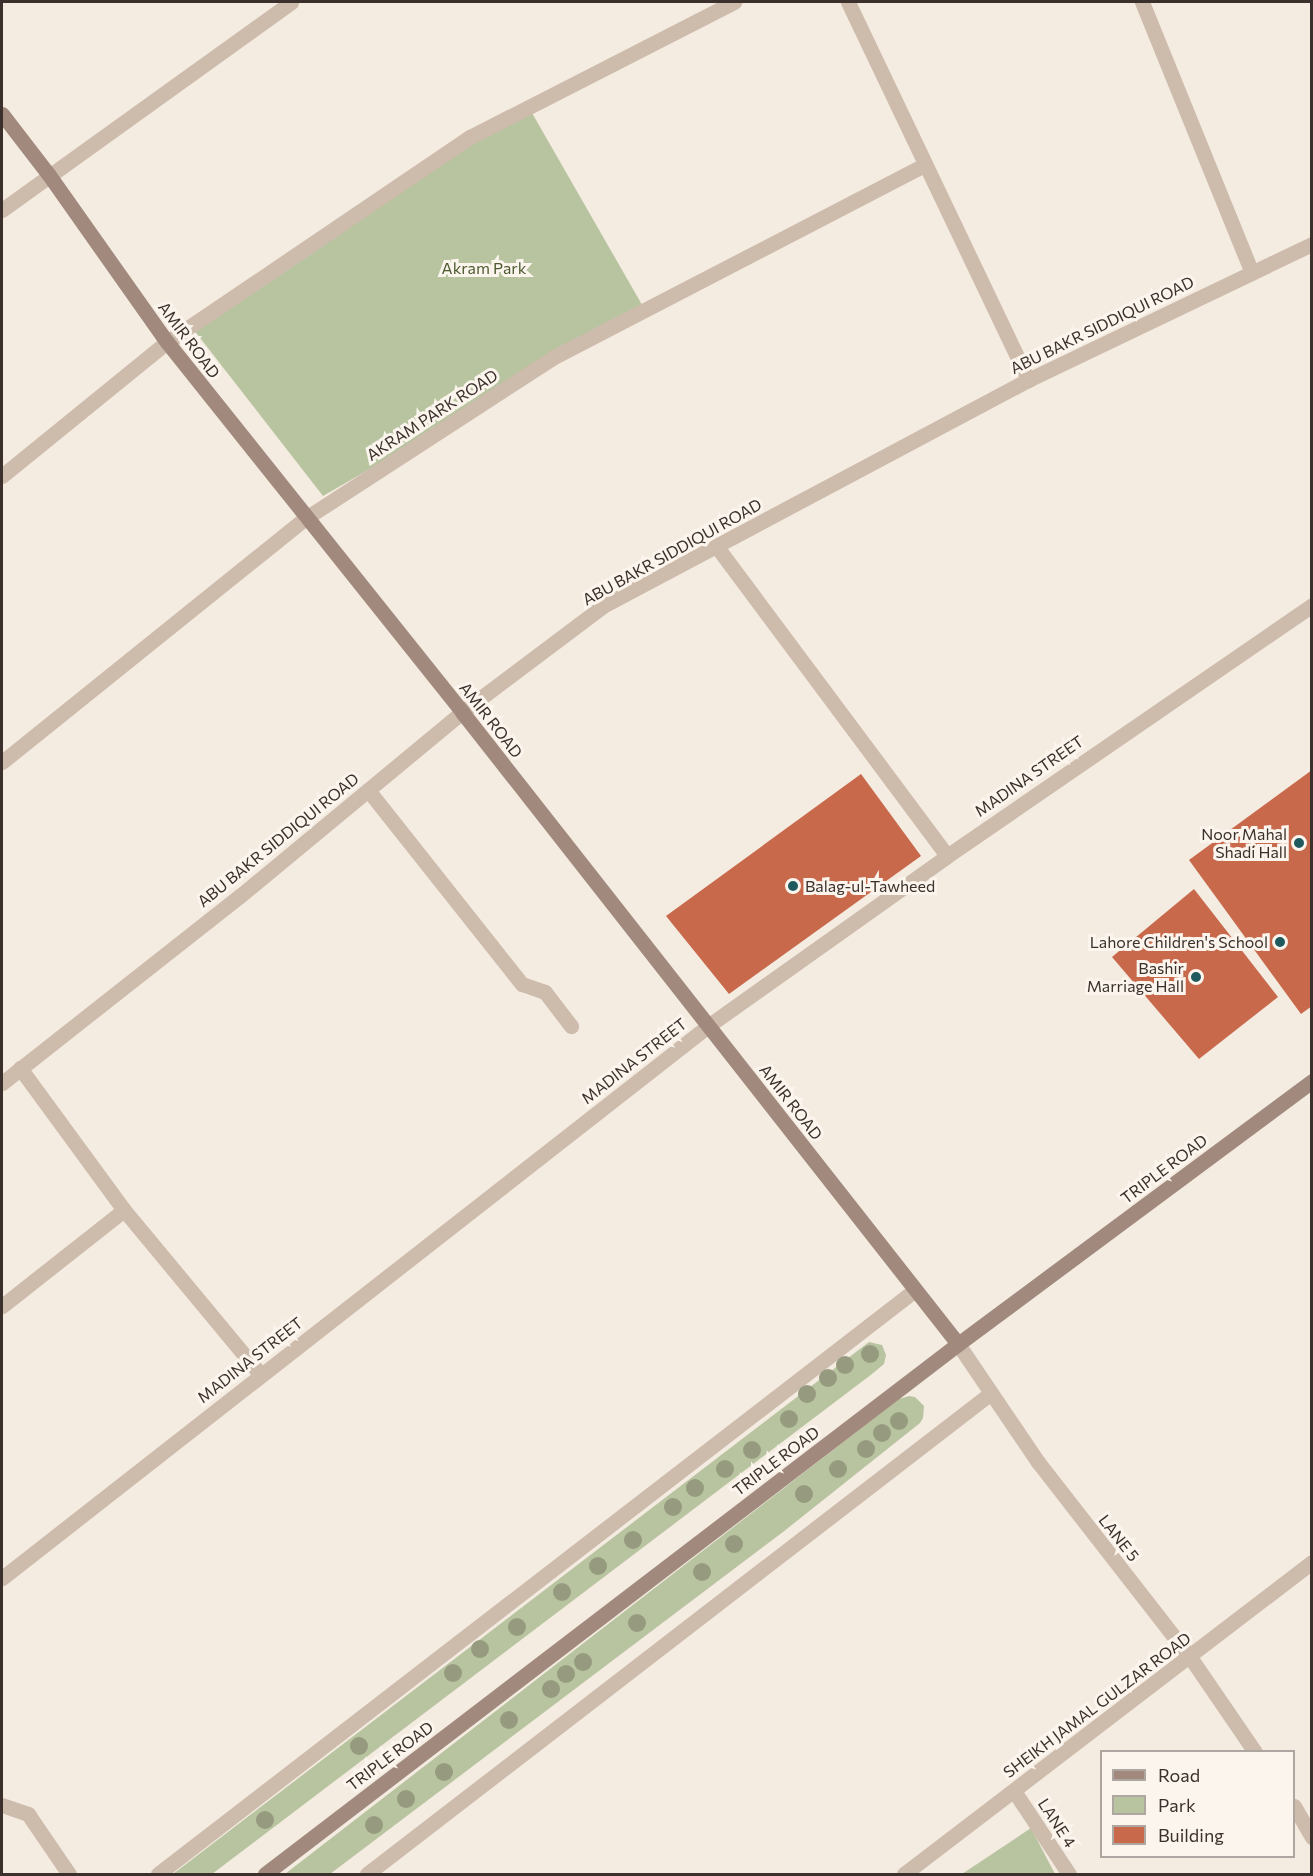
<!DOCTYPE html>
<style>
body{margin:0}
#map{position:relative;width:1313px;height:1876px;overflow:hidden;background:#f4ebe1;font-family:Commissioner,sans-serif}
div>[style]{position:absolute}
[style*='--x']{left:calc(var(--x)*1px);top:calc(var(--y)*1px);width:calc(var(--w)*1px);rotate:calc(var(--a)*1deg)}
.green>*{inset:0;background:#b8c4a0}
.building>*{inset:0;background:#c8694b}
.service>*{height:15px;margin:-7.5px;padding:0 7.5px;transform-origin:7.5px;border-radius:7.5px;background:#cdbbac}
.minor>*{height:15px;margin:-7.5px;padding:0 7.5px;transform-origin:7.5px;border-radius:7.5px;background:#cdbbac}
.secondary>*{height:15px;margin:-7.5px;padding:0 7.5px;transform-origin:7.5px;border-radius:7.5px;background:#a18a7d}
.trees>*{width:18px;height:18px;margin:-9px;border-radius:50%;background:#969b7f}
.dots>*{width:16px;height:16px;translate:-50% -50%;box-sizing:border-box;border:3px solid #fbf5ee;border-radius:50%}
span{translate:-50% -50%;white-space:nowrap;text-align:center;line-height:1.15;-webkit-text-stroke:6px #fbf5ee;paint-order:stroke}
.park-label{font-size:16px;color:#4a5a2e}
.street-label{font-size:16px;color:#3b302b}
.poi-label{font-size:16px;color:#3b302b}
.right{translate:-100% -50%;text-align:right}
.left{translate:0 -50%;text-align:left}
.frame{position:absolute;inset:0;border:3px solid #3b302b;pointer-events:none}
.legend{position:absolute;left:1100px;top:1750px;width:195px;height:108px;box-sizing:border-box;background:#fbf5ee;border:2px solid #aea6a0;margin:0;padding:8px 10px;list-style:none;font-size:18px;color:#3b302b}
.legend li{display:flex;align-items:center;gap:12px;height:30px}
.legend b{width:30px;border:2px solid #aea6a0}
</style>
<div id="map">
<div class="green">
<i style="clip-path:polygon(528px 106px,645px 310px,323px 496px,190px 325px)"></i>
<i style="clip-path:polygon(869px 1342px,882px 1345px,886px 1355px,884px 1364px,872px 1374px,212px 1874px,173px 1874px)"></i>
<i style="clip-path:polygon(909px 1396px,915px 1397px,924px 1406px,923px 1418px,920px 1423px,783px 1532px,330px 1874px,285px 1874px,899px 1399px)"></i>
<i style="clip-path:polygon(1031px 1828px,1055px 1874px,962px 1874px)"></i>
</div>
<div class="building">
<i style="clip-path:polygon(1312px 770px,1312px 1006px,1301px 1014px,1189px 860px)"></i>
<i style="clip-path:polygon(861px 774px,921px 856px,729px 994px,666px 916px)"></i>
<i style="clip-path:polygon(1194px 889px,1278px 997px,1199px 1059px,1112px 957px)"></i>
</div>
<div class="service">
<i style="--x:368;--y:790;--w:248;--a:51.6"></i>
<i style="--x:522;--y:984;--w:24;--a:19"></i>
<i style="--x:545;--y:992;--w:43;--a:52.6"></i>
</div>
<div class="minor">
<i style="--x:848;--y:2;--w:419;--a:64.5"></i>
<i style="--x:1142;--y:2;--w:292;--a:67.9"></i>
<i style="--x:2;--y:210;--w:356;--a:-35.7"></i>
<i style="--x:2;--y:476;--w:213;--a:-39.1"></i>
<i style="--x:167;--y:342;--w:366;--a:-34.1"></i>
<i style="--x:470;--y:137;--w:297;--a:-27.1"></i>
<i style="--x:717;--y:547;--w:385;--a:53.3"></i>
<i style="--x:2;--y:762;--w:390;--a:-38.8"></i>
<i style="--x:306;--y:518;--w:293;--a:-33"></i>
<i style="--x:552;--y:358;--w:420;--a:-27.4"></i>
<i style="--x:20;--y:1068;--w:176;--a:53.8"></i>
<i style="--x:124;--y:1210;--w:213;--a:50.3"></i>
<i style="--x:2;--y:1083;--w:304;--a:-38.2"></i>
<i style="--x:241;--y:895;--w:287;--a:-39.6"></i>
<i style="--x:462;--y:712;--w:176;--a:-36.9"></i>
<i style="--x:603;--y:606;--w:481;--a:-28"></i>
<i style="--x:1028;--y:380;--w:315;--a:-25.6"></i>
<i style="--x:2;--y:1306;--w:155;--a:-38.2"></i>
<i style="--x:958;--y:1344;--w:143;--a:55.9"></i>
<i style="--x:1038;--y:1462;--w:247;--a:52.1"></i>
<i style="--x:1190;--y:1657;--w:115;--a:55.6"></i>
<i style="--x:2;--y:1578;--w:896;--a:-38.02"></i>
<i style="--x:708;--y:1026;--w:293;--a:-35.4"></i>
<i style="--x:947;--y:856;--w:443;--a:-34.5"></i>
<i style="--x:1014;--y:1791;--w:100;--a:56.5"></i>
<i style="--x:2;--y:1805;--w:28;--a:19"></i>
<i style="--x:28;--y:1814;--w:73;--a:55.7"></i>
<i style="--x:1294;--y:1806;--w:36;--a:60"></i>
<i style="--x:158;--y:1874;--w:956;--a:-37.65"></i>
<i style="--x:367;--y:1874;--w:788;--a:-37.63"></i>
<i style="--x:904;--y:1874;--w:514;--a:-37.41"></i>
</div>
<div class="secondary">
<i style="--x:2;--y:114;--w:77;--a:52.4"></i>
<i style="--x:49;--y:175;--w:204;--a:54.8"></i>
<i style="--x:167;--y:342;--w:473;--a:51.4"></i>
<i style="--x:462;--y:712;--w:803;--a:51.87"></i>
<i style="--x:265;--y:1874;--w:872;--a:-37.41"></i>
<i style="--x:958;--y:1344;--w:441;--a:-36.6"></i>
</div>
<div class="trees">
<i style="left:870px;top:1354px"></i>
<i style="left:845px;top:1365px"></i>
<i style="left:828px;top:1378px"></i>
<i style="left:807px;top:1394px"></i>
<i style="left:789px;top:1419px"></i>
<i style="left:899px;top:1421px"></i>
<i style="left:882px;top:1433px"></i>
<i style="left:866px;top:1449px"></i>
<i style="left:752px;top:1450px"></i>
<i style="left:725px;top:1469px"></i>
<i style="left:838px;top:1469px"></i>
<i style="left:695px;top:1488px"></i>
<i style="left:804px;top:1494px"></i>
<i style="left:673px;top:1507px"></i>
<i style="left:633px;top:1540px"></i>
<i style="left:734px;top:1544px"></i>
<i style="left:598px;top:1566px"></i>
<i style="left:702px;top:1572px"></i>
<i style="left:562px;top:1592px"></i>
<i style="left:637px;top:1623px"></i>
<i style="left:517px;top:1627px"></i>
<i style="left:480px;top:1649px"></i>
<i style="left:583px;top:1662px"></i>
<i style="left:453px;top:1673px"></i>
<i style="left:566px;top:1674px"></i>
<i style="left:551px;top:1689px"></i>
<i style="left:509px;top:1720px"></i>
<i style="left:359px;top:1746px"></i>
<i style="left:444px;top:1772px"></i>
<i style="left:406px;top:1799px"></i>
<i style="left:265px;top:1820px"></i>
<i style="left:374px;top:1825px"></i>
</div>
<div class="dots">
<i style="left:1299px;top:843px;background:#1f5a5e"></i>
<i style="left:793px;top:886px;background:#1f5a5e"></i>
<i style="left:1280px;top:942px;background:#1f5a5e"></i>
<i style="left:1196px;top:977px;background:#1f5a5e"></i>
</div>
<div class="park-label">
<span style="left:484px;top:268px">Akram Park</span>
</div>
<div class="street-label">
<span style="left:1102px;top:325px;rotate:-26deg">ABU BAKR SIDDIQUI ROAD</span>
<span style="left:189px;top:340px;rotate:53deg">AMIR ROAD</span>
<span style="left:432px;top:415px;rotate:-33deg">AKRAM PARK ROAD</span>
<span style="left:672px;top:552px;rotate:-29deg">ABU BAKR SIDDIQUI ROAD</span>
<span style="left:491px;top:720px;rotate:52deg">AMIR ROAD</span>
<span style="left:1029px;top:776px;rotate:-35deg">MADINA STREET</span>
<span style="left:278px;top:840px;rotate:-39deg">ABU BAKR SIDDIQUI ROAD</span>
<span style="left:634px;top:1061px;rotate:-38deg">MADINA STREET</span>
<span style="left:791px;top:1102px;rotate:52deg">AMIR ROAD</span>
<span style="left:1164px;top:1169px;rotate:-37deg">TRIPLE ROAD</span>
<span style="left:250px;top:1360px;rotate:-38deg">MADINA STREET</span>
<span style="left:776px;top:1461px;rotate:-37deg">TRIPLE ROAD</span>
<span style="left:1119px;top:1538px;rotate:52deg">LANE 5</span>
<span style="left:1097px;top:1705px;rotate:-37deg">SHEIKH JAMAL GULZAR ROAD</span>
<span style="left:390px;top:1756px;rotate:-37deg">TRIPLE ROAD</span>
<span style="left:1057px;top:1823px;rotate:57deg">LANE 4</span>
</div>
<div class="poi-label">
<span class="right" style="left:1287px;top:843px">Noor Mahal<br>Shadi Hall</span>
<span class="left" style="left:805px;top:886px">Balag-ul-Tawheed</span>
<span class="right" style="left:1268px;top:942px">Lahore Children's School</span>
<span class="right" style="left:1184px;top:977px">Bashir<br>Marriage Hall</span>
</div>
<div class="frame"></div>
<ul class="legend">
<li><b style="height:8px;background:#a18a7d"></b>Road</li>
<li><b style="height:16px;background:#b8c4a0"></b>Park</li>
<li><b style="height:16px;background:#c8694b"></b>Building</li>
</ul>
</div>
